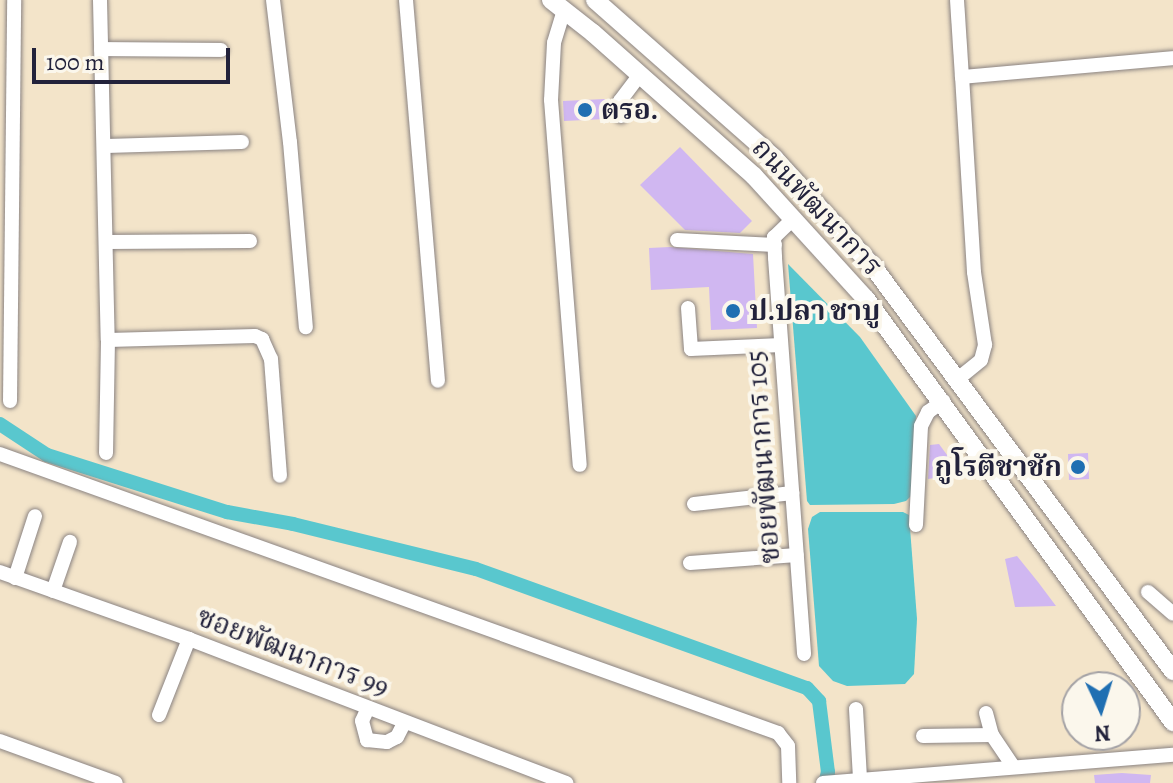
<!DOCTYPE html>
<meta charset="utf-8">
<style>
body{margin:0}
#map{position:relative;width:1173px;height:783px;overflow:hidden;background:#f3e4c9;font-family:Alegreya,"Noto Serif Thai",serif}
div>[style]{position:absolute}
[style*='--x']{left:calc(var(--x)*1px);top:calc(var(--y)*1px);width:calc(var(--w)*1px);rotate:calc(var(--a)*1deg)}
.water>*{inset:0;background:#59c7ce}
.canal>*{height:14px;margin:-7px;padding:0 7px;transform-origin:7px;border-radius:7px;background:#59c7ce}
.building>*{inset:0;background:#d0b7f1}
.roads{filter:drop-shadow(0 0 2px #8a8382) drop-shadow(0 0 2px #8a8382)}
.minor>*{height:14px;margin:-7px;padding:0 7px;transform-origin:7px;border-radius:7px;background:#fff}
.major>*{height:18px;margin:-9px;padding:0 9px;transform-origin:9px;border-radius:9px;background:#fff}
.dots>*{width:22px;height:22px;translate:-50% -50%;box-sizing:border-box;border:4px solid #fbf7ec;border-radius:50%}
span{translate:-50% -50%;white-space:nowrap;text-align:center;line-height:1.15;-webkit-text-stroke:8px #fbf7ec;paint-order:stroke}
.poi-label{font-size:28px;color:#22223b;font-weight:700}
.left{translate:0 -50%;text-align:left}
.right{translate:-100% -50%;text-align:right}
.street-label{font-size:28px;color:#22223b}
.north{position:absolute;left:1061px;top:671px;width:80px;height:80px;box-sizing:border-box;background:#fbf7ec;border:2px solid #a4a2a5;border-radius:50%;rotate:176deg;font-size:22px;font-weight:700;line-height:32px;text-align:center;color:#22223b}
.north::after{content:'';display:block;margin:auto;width:28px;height:36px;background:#1f6fb2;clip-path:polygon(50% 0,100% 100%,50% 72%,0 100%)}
.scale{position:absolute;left:32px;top:48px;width:198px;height:36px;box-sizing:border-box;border:4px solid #22223b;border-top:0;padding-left:10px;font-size:24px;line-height:28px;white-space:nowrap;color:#22223b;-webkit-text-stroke:6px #fbf7ec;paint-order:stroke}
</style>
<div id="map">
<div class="water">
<i style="clip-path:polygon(788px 264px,860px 337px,916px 416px,912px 495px,906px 501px,894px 504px,810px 505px,807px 501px)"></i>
<i style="clip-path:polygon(820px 512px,903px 512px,909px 515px,917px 619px,914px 674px,905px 684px,847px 686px,833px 681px,819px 666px,808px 529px,812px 517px)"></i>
</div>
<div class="canal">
<i style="--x:0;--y:424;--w:56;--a:33.4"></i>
<i style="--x:47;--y:455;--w:189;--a:17.6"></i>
<i style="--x:227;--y:512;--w:67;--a:10.3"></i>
<i style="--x:293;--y:524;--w:188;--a:13.8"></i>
<i style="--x:476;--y:569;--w:352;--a:19.8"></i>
<i style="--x:807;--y:688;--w:18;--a:47"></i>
<i style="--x:819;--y:701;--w:72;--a:82.8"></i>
<i style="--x:828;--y:772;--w:11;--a:105"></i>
</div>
<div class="building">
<i style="clip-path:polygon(605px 99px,606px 119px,564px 121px,563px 101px)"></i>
<i style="clip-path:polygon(680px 147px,752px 221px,740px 233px,685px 230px,640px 185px)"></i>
<i style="clip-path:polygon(670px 247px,753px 254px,757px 328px,711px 330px,709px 287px,651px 290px,649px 248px)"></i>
<i style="clip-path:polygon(939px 444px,961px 474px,928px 479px,930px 445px)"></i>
<i style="clip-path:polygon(1088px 453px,1089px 479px,1069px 480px,1068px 454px)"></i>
<i style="clip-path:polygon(1017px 556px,1038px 582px,1056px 606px,1015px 607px,1005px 559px)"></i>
<i style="clip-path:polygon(1122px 773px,1151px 775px,1150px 783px,1095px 783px,1094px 775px)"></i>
</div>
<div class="roads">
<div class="minor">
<i style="--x:100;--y:0;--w:340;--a:88.7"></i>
<i style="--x:108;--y:340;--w:113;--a:91"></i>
<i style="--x:273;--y:0;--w:143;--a:83.2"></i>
<i style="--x:290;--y:142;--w:186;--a:85.1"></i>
<i style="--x:406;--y:0;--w:382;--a:85.2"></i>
<i style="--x:957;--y:0;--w:77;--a:86.3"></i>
<i style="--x:564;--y:10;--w:34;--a:107"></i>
<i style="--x:554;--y:43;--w:57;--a:93"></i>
<i style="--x:551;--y:100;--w:366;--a:85.5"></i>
<i style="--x:101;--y:49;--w:120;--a:0.5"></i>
<i style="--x:621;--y:116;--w:15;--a:-94"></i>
<i style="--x:620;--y:101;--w:34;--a:-53"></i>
<i style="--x:105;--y:146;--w:137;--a:-1.7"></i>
<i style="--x:794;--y:218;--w:28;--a:136"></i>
<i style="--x:774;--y:237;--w:21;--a:87"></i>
<i style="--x:775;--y:258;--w:397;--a:85.8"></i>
<i style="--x:677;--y:240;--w:98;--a:2.9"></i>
<i style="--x:107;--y:242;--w:143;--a:-0.4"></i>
<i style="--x:688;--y:308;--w:41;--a:85.8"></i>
<i style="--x:691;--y:349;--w:90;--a:-2.5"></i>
<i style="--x:108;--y:340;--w:147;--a:-1.6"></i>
<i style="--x:255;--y:336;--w:8;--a:23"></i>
<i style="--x:262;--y:339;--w:22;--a:66"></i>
<i style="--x:271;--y:359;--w:117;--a:85.6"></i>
<i style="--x:959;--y:378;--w:28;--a:-39"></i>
<i style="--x:981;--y:360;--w:16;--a:-75"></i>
<i style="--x:985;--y:345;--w:74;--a:-98.6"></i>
<i style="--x:974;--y:272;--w:195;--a:-93.5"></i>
<i style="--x:962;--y:77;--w:212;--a:-5.1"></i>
<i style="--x:10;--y:401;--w:401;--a:-89.4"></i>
<i style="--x:0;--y:454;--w:827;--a:19.73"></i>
<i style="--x:778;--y:733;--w:16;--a:52"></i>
<i style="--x:788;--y:746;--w:37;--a:88"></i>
<i style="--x:694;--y:504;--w:99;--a:-6.4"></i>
<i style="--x:916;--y:525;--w:99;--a:-87.1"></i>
<i style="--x:921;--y:426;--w:16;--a:-63"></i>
<i style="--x:928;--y:412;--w:19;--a:-36"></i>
<i style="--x:690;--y:563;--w:107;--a:-4.3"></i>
<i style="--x:0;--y:572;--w:201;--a:19.5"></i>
<i style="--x:189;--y:639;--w:404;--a:20.9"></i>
<i style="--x:15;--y:578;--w:65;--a:-72.1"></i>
<i style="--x:53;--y:591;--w:52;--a:-70.9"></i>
<i style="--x:1148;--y:592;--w:33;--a:41"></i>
<i style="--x:368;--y:708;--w:14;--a:115"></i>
<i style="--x:362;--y:721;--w:20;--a:75"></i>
<i style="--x:367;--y:740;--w:20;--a:6"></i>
<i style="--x:387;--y:742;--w:11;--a:-27"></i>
<i style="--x:397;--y:737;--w:16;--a:-63"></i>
<i style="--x:856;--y:709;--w:69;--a:86.7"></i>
<i style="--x:986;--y:713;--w:23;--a:75"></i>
<i style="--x:992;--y:735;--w:37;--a:56"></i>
<i style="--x:159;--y:715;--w:82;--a:-68.5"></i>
<i style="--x:923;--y:736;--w:69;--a:-0.8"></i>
<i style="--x:0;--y:741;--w:123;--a:19.9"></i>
<i style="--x:823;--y:783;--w:351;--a:-4.6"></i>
</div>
<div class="major">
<i style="--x:551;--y:0;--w:53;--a:38.2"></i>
<i style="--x:593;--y:33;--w:215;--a:41.6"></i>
<i style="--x:754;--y:176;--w:166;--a:47.7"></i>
<i style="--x:866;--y:299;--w:523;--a:54.03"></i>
<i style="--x:595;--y:0;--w:239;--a:41.4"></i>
<i style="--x:774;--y:158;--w:149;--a:47.7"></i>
<i style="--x:874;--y:268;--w:502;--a:53.43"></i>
</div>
</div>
<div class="dots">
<i style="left:585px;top:110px;background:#1f6fb2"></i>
<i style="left:733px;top:311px;background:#1f6fb2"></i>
<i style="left:1078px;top:467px;background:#1f6fb2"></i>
</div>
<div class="poi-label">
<span class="left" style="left:601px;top:110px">ตรอ.</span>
<span class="left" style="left:749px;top:311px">ป.ปลา ชาบู</span>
<span class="right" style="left:1062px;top:467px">กูโรตีชาชัก</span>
</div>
<div class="street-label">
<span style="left:817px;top:207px;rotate:47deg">ถนนพัฒนาการ</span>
<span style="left:763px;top:457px;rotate:-94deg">ซอยพัฒนาการ 105</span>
<span style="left:293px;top:652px;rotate:21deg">ซอยพัฒนาการ 99</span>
</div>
<div class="north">N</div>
<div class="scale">100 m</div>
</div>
